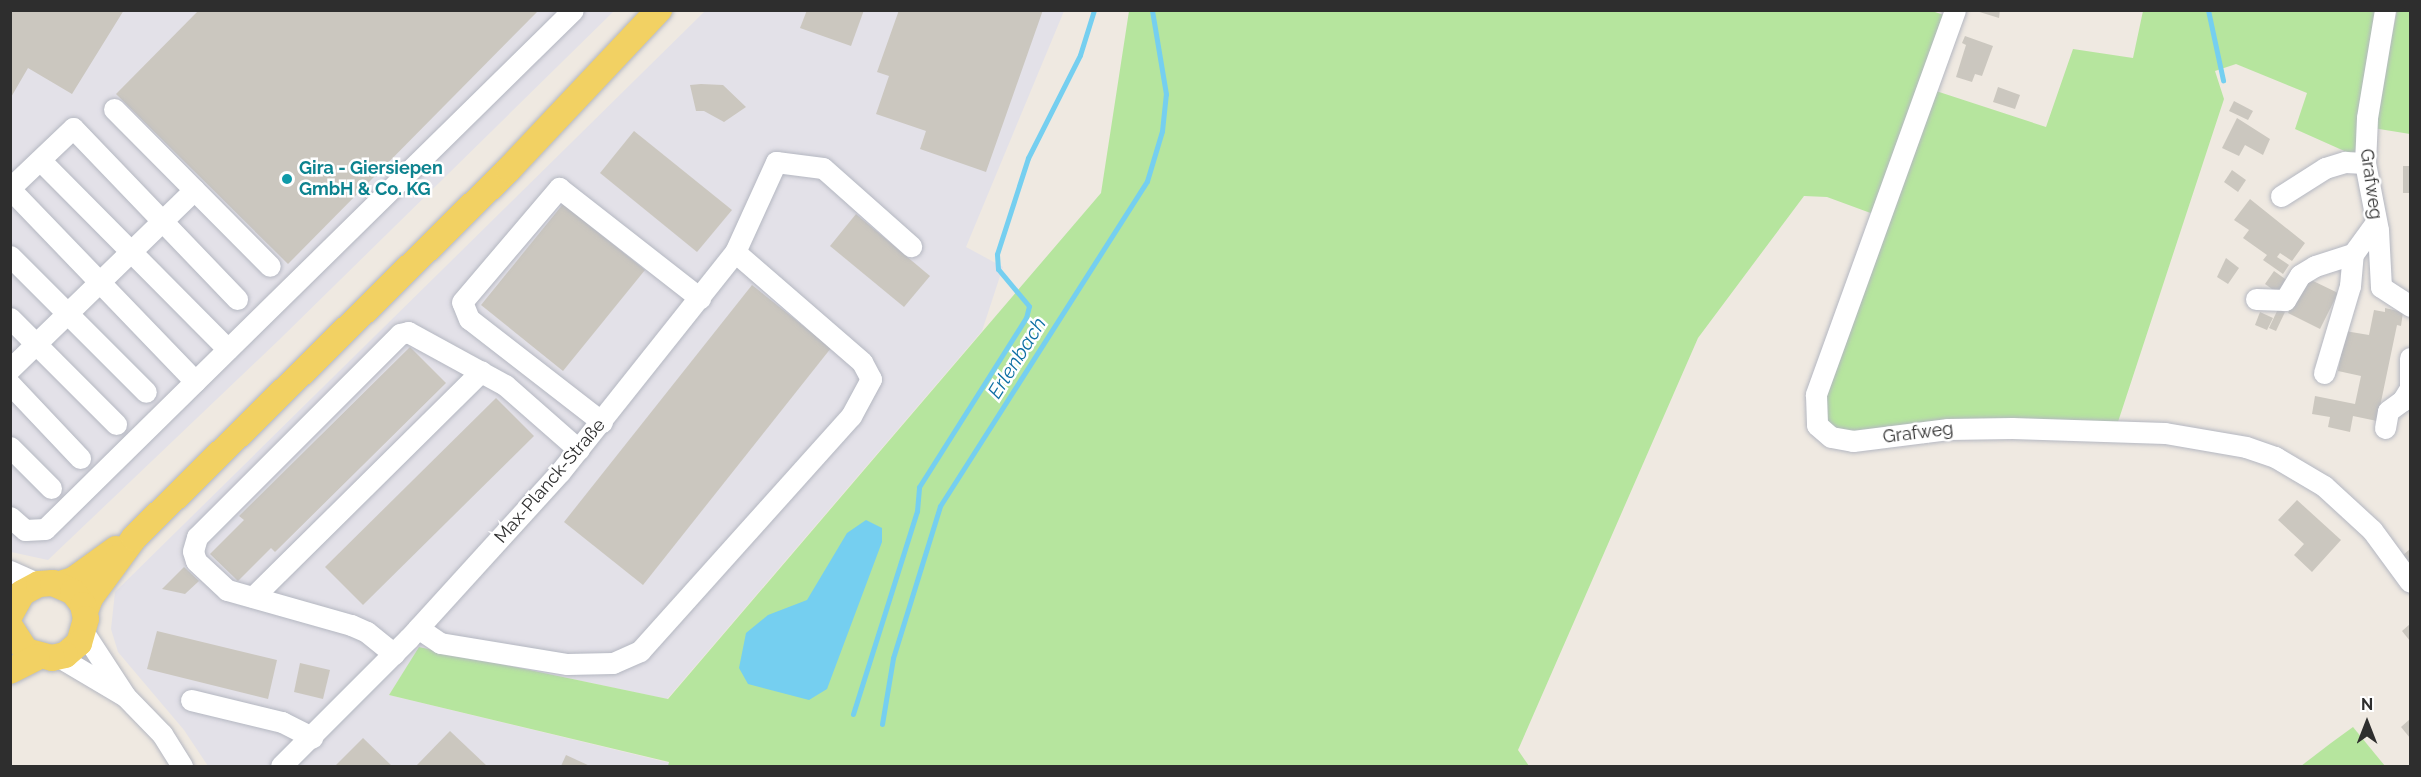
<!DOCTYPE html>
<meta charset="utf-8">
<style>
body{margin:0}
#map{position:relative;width:2421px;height:777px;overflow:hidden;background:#efe9e1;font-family:Raleway,sans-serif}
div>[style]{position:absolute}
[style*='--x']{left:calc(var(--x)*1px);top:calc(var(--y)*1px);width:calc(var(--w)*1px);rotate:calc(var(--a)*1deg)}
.industrial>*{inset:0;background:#e3e1e8}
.green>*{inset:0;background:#b6e59e}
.water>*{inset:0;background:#75cff0}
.stream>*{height:5px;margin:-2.5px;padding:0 2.5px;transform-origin:2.5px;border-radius:2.5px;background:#75cff0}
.building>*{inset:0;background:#cbc7bf}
.roads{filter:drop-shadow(0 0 2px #b4b7c1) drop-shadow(0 0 2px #b4b7c1)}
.minor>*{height:21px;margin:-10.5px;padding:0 10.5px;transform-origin:10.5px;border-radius:10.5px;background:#fff}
.major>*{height:26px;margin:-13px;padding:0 13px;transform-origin:13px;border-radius:13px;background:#f2d163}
.dots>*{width:16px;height:16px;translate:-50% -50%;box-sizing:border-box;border:3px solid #fff;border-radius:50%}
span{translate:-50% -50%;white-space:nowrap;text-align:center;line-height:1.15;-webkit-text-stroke:5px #fff;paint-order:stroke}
.culture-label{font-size:18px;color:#0d838f;font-weight:700}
.left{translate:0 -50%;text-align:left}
.street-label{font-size:18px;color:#2e2e2e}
.water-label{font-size:20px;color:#0d6fa3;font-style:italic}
.frame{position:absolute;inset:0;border:12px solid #2e2e2e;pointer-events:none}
.north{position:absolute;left:2337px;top:693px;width:60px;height:60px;-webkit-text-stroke:4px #fff;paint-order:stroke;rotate:0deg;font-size:16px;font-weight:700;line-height:24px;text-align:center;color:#2e2e2e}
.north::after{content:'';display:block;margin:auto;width:21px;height:27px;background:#2e2e2e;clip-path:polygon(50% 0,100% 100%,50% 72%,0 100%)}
</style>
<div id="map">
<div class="industrial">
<i style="clip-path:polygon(11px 11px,614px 11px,280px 339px,48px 560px,11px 552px)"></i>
<i style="clip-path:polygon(705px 11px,1064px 11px,966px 247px,1003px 267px,982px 331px,667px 699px,420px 647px,389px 695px,670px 763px,668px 766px,208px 766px,184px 730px,118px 652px,111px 629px,115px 592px)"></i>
</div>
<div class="green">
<i style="clip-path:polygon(1929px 10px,1950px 17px,1876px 215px,1827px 197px,1804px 196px,1698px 338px,1518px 750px,1529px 766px,668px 766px,669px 762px,389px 695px,419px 647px,668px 699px,1101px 193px,1129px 11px)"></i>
<i style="clip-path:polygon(2143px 11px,2379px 11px,2360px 158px,2295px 129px,2307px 93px,2236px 64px,2215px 71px,2224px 99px,2116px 428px,1866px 436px,1826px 426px,1823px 396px,1933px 90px,2046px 127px,2073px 49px,2133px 58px)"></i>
<i style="clip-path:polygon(2397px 11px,2410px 11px,2410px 134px,2373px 128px)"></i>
<i style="clip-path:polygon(2353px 727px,2385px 766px,2301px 766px,2331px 743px)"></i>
</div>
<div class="water">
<i style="clip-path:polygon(866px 520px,882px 528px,882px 542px,827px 689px,809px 700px,748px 684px,739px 668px,746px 633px,768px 615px,807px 600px,847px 533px)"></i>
</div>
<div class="stream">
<i style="--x:2208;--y:10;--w:72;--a:77.9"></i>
<i style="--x:853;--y:714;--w:213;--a:-72.5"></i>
<i style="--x:917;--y:511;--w:24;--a:-85"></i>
<i style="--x:919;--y:487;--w:200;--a:-57.7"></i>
<i style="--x:1026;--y:318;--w:12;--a:-76"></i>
<i style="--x:1029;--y:306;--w:48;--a:-130"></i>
<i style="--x:998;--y:269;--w:15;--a:-94"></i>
<i style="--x:997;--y:254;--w:101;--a:-72.1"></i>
<i style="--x:1028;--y:158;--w:115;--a:-63.2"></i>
<i style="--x:1080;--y:55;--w:47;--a:-72.7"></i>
<i style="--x:882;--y:724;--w:67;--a:-80.5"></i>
<i style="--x:893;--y:658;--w:159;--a:-72.8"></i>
<i style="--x:940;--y:506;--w:385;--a:-57.5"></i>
<i style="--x:1147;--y:181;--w:52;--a:-73.3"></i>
<i style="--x:1162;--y:131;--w:37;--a:-84"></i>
<i style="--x:1166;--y:94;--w:85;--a:-99.5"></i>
</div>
<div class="building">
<i style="clip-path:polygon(10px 10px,124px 10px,72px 94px,28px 68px,10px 99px)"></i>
<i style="clip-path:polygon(199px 10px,539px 10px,288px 264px,116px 94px)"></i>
<i style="clip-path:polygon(807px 10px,864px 10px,851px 46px,800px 28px)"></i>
<i style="clip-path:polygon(899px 10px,1043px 10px,986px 172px,920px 149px,926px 131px,876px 114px,889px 76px,877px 72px)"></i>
<i style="clip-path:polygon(1973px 10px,2000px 10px,1999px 18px)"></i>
<i style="clip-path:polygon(1965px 36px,1993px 46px,1982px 76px,1975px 74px,1972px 82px,1956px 77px,1966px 45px,1962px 43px)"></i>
<i style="clip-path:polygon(701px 84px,723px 85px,746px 107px,724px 122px,704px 111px,696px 111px,690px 85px)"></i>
<i style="clip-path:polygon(1998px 87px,2020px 95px,2015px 109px,1993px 102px)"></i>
<i style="clip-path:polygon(2234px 101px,2253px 111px,2248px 120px,2229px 111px)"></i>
<i style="clip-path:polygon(2237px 118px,2270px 139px,2263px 155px,2245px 145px,2239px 156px,2222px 148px)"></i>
<i style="clip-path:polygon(634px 131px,732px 210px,697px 252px,600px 173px)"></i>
<i style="clip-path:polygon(2403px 166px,2410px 166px,2410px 193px,2403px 193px)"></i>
<i style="clip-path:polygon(2232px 170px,2246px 180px,2238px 192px,2224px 182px)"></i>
<i style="clip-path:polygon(2250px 199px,2305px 243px,2292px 261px,2280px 253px,2277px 257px,2289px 265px,2283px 274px,2263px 260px,2267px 255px,2243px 238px,2249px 230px,2234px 220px)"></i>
<i style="clip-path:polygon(563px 204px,645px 270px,563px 371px,481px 305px)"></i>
<i style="clip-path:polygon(856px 214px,930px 276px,904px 307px,830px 246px)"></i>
<i style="clip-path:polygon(2226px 258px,2239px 268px,2228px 284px,2217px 277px)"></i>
<i style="clip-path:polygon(2274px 271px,2288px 281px,2279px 294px,2265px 284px)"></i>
<i style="clip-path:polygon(2305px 277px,2338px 293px,2320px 329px,2288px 313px)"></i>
<i style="clip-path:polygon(752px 285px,831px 348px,643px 585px,564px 522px)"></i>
<i style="clip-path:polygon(2385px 308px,2403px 312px,2401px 326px,2397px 325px,2377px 421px,2353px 416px,2350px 432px,2328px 427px,2330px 417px,2312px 414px,2315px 396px,2355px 404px,2361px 376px,2338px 371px,2345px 331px,2369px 335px,2374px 310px,2385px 312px)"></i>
<i style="clip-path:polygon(2278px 309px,2285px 312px,2276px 331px,2269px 328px)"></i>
<i style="clip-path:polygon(2260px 312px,2273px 318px,2267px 330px,2255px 325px)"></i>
<i style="clip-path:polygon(410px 347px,446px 383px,275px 552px,271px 548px,238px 581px,210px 554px,244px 520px,239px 516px)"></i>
<i style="clip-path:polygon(496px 398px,534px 436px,363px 605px,325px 567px)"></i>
<i style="clip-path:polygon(2297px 500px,2341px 540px,2312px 572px,2294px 555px,2304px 544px,2278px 520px)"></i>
<i style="clip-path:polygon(2410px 549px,2410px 566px,2402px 556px)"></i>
<i style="clip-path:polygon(184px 567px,199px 581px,185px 594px,162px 589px)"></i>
<i style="clip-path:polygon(2410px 624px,2410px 641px,2402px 631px)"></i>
<i style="clip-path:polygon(157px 631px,277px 660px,268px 699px,147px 669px)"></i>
<i style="clip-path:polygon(300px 663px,330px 670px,323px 699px,294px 692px)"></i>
<i style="clip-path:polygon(2410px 719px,2410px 738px,2401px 727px)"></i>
<i style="clip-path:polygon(450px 731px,487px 766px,416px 766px)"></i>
<i style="clip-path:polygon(363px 738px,392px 766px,335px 766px)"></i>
<i style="clip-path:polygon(566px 755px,590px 766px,561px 766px)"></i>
</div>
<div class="roads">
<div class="minor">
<i style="--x:1955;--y:10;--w:409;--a:109.9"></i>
<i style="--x:1816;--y:395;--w:30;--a:88"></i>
<i style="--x:1817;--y:425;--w:18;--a:41"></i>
<i style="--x:1831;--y:437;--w:22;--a:10"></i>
<i style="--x:1853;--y:441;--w:96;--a:-7.2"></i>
<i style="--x:1948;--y:429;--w:64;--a:-0.9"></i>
<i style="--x:2012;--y:428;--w:153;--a:1.9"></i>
<i style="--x:2165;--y:433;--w:82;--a:9.8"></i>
<i style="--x:2246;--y:447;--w:31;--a:19"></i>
<i style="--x:2275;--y:457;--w:57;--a:30.6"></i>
<i style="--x:2324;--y:486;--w:65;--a:42.5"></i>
<i style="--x:2372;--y:530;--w:64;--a:53.8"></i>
<i style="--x:2385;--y:10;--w:109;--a:99.5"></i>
<i style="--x:2367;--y:118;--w:45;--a:92.5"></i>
<i style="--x:2365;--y:163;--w:68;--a:79"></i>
<i style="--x:2378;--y:230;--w:57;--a:87"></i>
<i style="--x:2381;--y:287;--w:35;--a:33"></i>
<i style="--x:114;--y:109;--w:221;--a:45.2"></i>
<i style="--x:41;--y:161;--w:265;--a:45.2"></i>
<i style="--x:10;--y:188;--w:87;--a:-43.6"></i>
<i style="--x:73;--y:128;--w:237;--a:46.2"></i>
<i style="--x:10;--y:189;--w:267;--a:46.1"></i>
<i style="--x:2281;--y:196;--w:52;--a:-32.5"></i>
<i style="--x:2325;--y:168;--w:21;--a:-17"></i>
<i style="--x:2345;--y:162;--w:20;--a:3"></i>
<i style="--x:10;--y:256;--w:192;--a:45"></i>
<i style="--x:2256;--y:299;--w:29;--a:2"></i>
<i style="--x:2285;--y:300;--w:29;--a:-59"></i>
<i style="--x:2300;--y:275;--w:17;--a:-31"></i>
<i style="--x:2315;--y:266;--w:40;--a:-18"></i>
<i style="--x:2353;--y:254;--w:39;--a:-54"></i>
<i style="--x:10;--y:318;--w:150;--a:45"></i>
<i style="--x:10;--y:369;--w:257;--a:-44.2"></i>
<i style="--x:2324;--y:373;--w:91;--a:-73.4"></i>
<i style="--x:2350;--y:286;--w:32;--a:-85"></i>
<i style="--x:10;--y:384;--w:102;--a:46.6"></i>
<i style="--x:602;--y:422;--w:168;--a:-142.2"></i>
<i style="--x:469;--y:319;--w:18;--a:-112"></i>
<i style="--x:462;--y:302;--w:150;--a:-49.6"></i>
<i style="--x:559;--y:188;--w:179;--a:38"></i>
<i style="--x:2385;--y:428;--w:17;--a:-80"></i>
<i style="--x:2388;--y:411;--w:17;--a:-36"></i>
<i style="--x:2402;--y:401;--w:15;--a:-58"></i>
<i style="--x:2410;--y:388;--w:30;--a:-90"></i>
<i style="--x:10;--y:447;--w:58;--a:45"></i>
<i style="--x:10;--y:517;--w:20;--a:41"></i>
<i style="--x:25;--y:530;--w:20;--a:-3"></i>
<i style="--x:45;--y:529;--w:740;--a:-44.51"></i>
<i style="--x:10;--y:571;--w:32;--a:24"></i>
<i style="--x:253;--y:597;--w:321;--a:-44.7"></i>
<i style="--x:418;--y:628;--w:27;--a:34"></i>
<i style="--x:440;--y:643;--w:129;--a:9.4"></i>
<i style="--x:567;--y:664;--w:46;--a:-1.2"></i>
<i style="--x:613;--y:663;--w:30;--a:-24"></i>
<i style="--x:640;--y:651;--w:316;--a:-48.1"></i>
<i style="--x:851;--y:416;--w:42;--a:-61.6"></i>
<i style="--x:871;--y:379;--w:19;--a:-118"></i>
<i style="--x:862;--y:362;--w:168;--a:-139.1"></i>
<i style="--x:84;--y:633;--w:75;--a:56.9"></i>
<i style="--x:125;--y:696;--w:53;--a:45.8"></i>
<i style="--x:162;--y:734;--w:38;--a:58"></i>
<i style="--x:394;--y:654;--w:35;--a:-141"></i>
<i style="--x:367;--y:632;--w:17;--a:-156"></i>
<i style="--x:351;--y:625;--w:129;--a:-164.2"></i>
<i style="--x:227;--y:590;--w:42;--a:-136.9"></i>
<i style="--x:196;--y:561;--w:10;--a:-107"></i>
<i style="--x:193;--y:551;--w:15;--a:-74"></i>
<i style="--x:197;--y:537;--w:287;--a:-45"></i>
<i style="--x:400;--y:334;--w:8;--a:-14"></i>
<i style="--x:408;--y:332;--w:111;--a:28.7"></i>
<i style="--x:505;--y:385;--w:98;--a:41.3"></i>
<i style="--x:59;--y:657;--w:77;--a:30.6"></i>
<i style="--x:191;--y:700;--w:94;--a:13.6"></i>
<i style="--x:282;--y:722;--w:34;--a:27"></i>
<i style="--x:281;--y:766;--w:181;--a:-45"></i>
<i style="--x:409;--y:638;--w:224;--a:-47.7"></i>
<i style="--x:560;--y:472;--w:281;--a:-51.5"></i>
<i style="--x:735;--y:252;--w:99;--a:-65.5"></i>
<i style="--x:776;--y:162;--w:47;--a:7.3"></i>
<i style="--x:823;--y:168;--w:118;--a:41.6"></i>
</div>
<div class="major">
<i style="--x:60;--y:584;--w:14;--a:-17"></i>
<i style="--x:73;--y:580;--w:53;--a:-35.8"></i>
<i style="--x:85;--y:612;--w:15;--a:-70"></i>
<i style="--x:90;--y:598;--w:74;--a:-53.7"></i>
<i style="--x:134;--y:538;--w:526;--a:-44.54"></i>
<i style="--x:509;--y:169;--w:219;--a:-46.7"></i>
<i style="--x:10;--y:615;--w:25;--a:-61"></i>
<i style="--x:22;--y:593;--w:19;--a:-28"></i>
<i style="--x:39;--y:584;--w:14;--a:-4"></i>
<i style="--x:53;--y:583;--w:22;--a:24"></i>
<i style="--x:73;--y:592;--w:16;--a:52"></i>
<i style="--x:83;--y:605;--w:14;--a:78"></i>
<i style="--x:86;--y:619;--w:25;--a:106"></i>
<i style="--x:79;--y:643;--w:18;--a:139"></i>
<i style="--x:65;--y:655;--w:13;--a:167"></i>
<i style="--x:52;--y:658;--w:27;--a:-165"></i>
<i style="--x:26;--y:651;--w:30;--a:-123"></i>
<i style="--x:10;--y:671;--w:30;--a:-27"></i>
</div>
</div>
<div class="dots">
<i style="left:287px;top:179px;background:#0f9aa8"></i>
</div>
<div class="culture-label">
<span class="left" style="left:299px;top:179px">Gira - Giersiepen<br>GmbH &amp; Co. KG</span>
</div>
<div class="street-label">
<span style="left:2371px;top:184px;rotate:82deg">Grafweg</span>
<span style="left:1918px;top:433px;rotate:-7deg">Grafweg</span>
<span style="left:550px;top:481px;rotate:-49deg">Max-Planck-Straße</span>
</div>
<div class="water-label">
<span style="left:1017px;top:358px;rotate:-58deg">Erlenbach</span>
</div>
<div class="frame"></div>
<div class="north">N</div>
</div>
